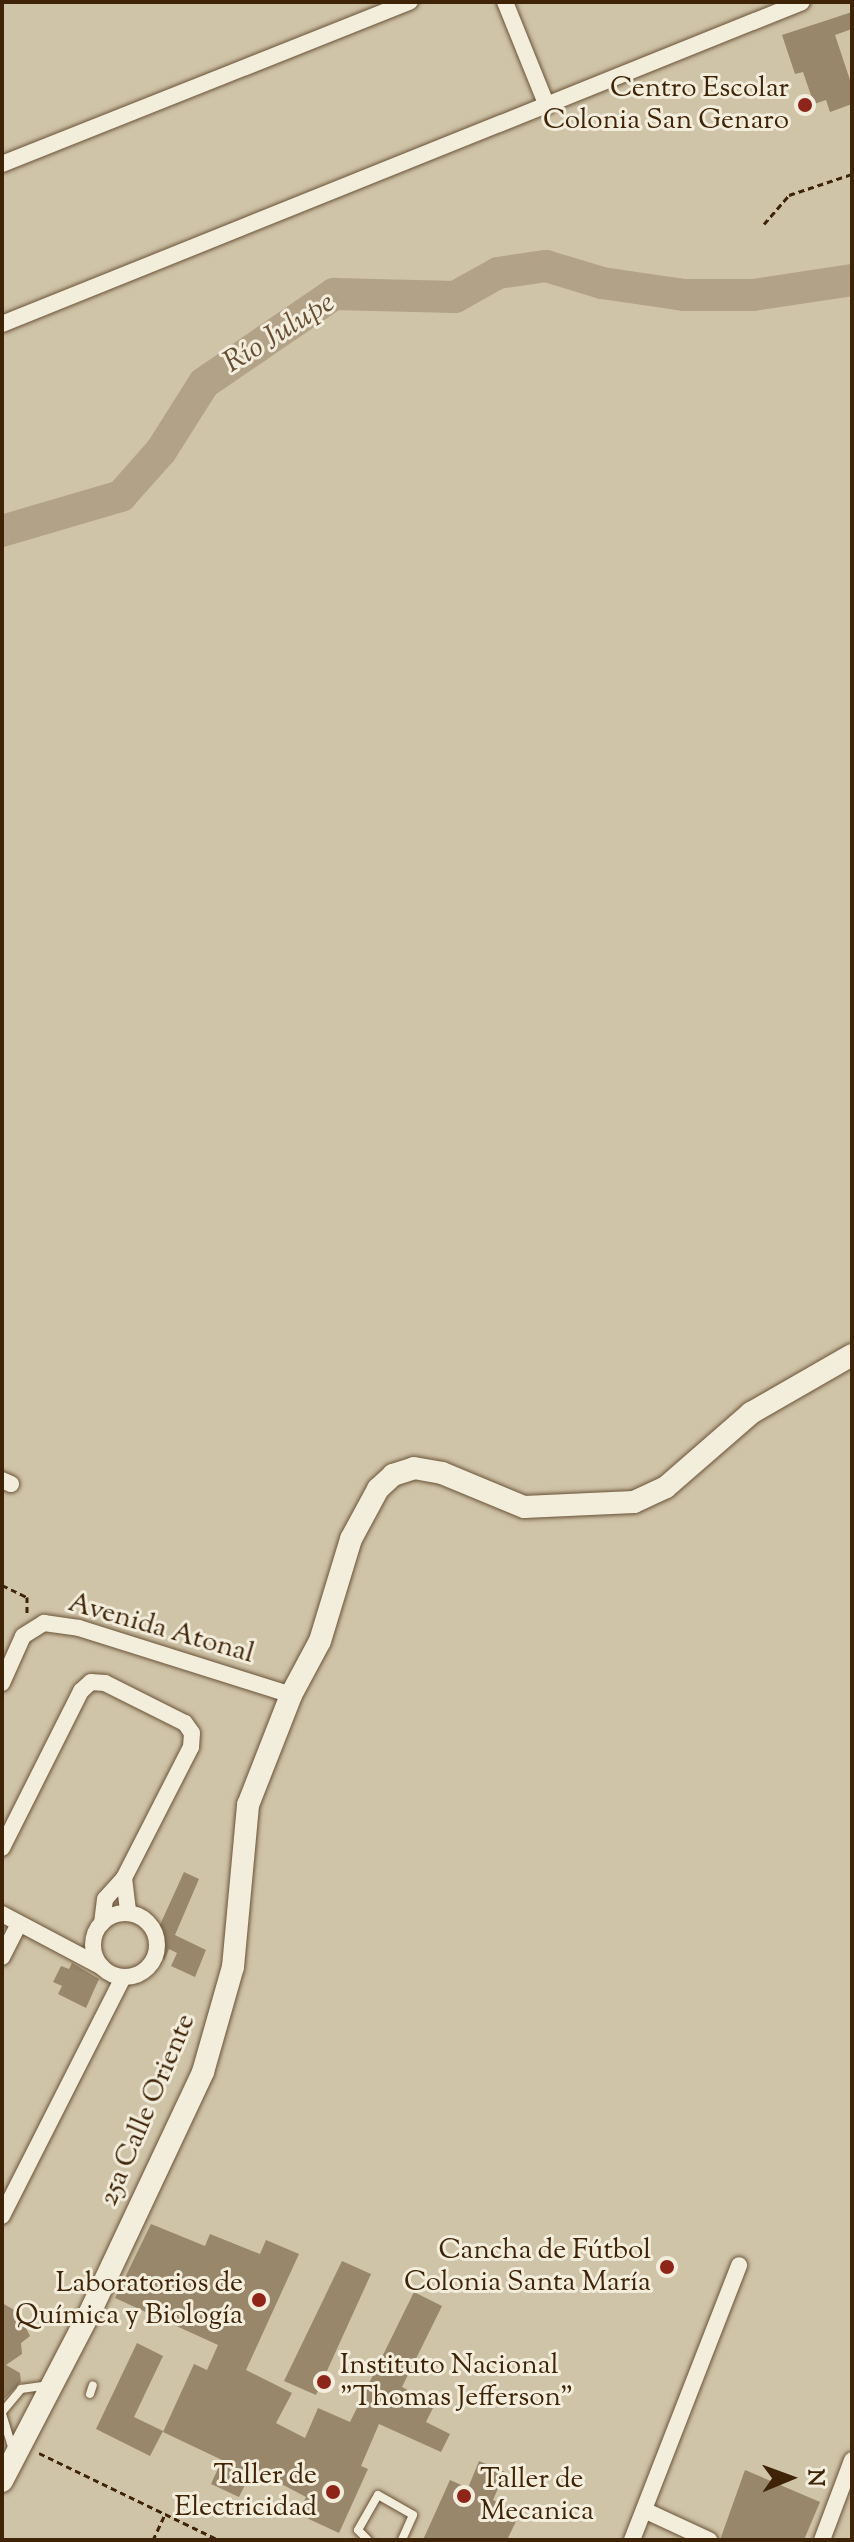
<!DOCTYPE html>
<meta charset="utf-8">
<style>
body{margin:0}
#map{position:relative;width:854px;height:2542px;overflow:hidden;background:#ede4c9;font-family:"Sorts Mill Goudy",serif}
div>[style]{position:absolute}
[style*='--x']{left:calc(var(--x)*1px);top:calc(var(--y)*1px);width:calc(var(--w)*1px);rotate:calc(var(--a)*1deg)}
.green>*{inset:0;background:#cfc3a8}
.river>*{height:32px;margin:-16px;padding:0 16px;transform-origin:16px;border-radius:16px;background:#b2a287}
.building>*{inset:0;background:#99876b}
.path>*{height:3px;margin-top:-1.5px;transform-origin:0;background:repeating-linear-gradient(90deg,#3e2306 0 6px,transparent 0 10px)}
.roads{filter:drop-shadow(0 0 2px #6a5337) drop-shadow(0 0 2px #6a5337)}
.lane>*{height:8px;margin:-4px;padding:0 4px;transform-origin:4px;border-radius:4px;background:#f3eddc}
.street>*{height:16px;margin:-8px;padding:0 8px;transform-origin:8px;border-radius:8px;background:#f3eddc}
.street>.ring{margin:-8px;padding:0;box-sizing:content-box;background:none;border:16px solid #f3eddc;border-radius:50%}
.secondary>*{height:22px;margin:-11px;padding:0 11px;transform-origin:11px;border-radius:11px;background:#f3eddc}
.dots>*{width:22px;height:22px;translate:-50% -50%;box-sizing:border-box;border:4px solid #f3eddc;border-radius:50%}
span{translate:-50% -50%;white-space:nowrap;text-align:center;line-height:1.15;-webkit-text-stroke:6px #f3eddc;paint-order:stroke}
.poi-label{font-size:28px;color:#3e2306}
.right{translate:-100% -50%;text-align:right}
.left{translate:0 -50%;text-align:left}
.street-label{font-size:28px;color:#3e2306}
.water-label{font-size:30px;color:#674f33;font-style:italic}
.frame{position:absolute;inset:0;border:4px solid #3e2306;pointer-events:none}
.north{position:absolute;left:750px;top:2438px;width:80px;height:80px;-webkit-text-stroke:6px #f3eddc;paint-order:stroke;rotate:89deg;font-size:22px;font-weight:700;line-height:32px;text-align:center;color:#3e2306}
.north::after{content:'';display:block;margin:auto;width:28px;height:36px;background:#3e2306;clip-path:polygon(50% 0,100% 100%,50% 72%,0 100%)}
</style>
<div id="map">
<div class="green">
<i style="clip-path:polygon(2px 2px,852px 2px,852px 2540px,2px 2540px)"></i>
</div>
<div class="river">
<i style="--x:2;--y:531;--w:124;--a:-16.4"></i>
<i style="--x:121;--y:496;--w:60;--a:-48.4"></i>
<i style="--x:161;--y:451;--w:80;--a:-57.7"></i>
<i style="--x:204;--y:383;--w:158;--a:-34.4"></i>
<i style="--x:334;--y:294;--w:121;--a:1.4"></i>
<i style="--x:455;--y:297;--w:49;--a:-29.2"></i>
<i style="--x:498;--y:273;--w:49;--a:-8.3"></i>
<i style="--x:546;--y:266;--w:59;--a:16.9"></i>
<i style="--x:602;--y:283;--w:83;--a:8.3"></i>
<i style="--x:684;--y:295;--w:69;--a:0"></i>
<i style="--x:753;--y:295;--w:100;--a:-8.6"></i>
</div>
<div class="building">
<i style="clip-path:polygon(852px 12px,852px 29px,835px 35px,852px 86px,852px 104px,830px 112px,826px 100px,814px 104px,803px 72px,795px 74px,782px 35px)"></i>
<i style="clip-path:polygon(184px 1872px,199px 1879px,175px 1935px,206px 1950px,195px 1977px,171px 1966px,177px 1953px,169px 1949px,164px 1961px,159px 1927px)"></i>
<i style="clip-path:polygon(72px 1963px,99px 1979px,86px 2008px,58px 1994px,62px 1986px,53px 1982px,61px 1966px,69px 1969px)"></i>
<i style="clip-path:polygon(151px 2224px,205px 2246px,210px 2234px,260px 2254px,266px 2240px,299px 2254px,246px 2370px,292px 2393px,276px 2423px,305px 2438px,318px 2408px,350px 2422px,414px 2292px,442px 2306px,402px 2387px,435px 2404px,426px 2422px,450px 2434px,441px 2452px,379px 2424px,361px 2466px,368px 2469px,339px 2533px,298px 2514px,306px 2497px,253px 2469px,239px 2497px,211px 2484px,222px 2460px,163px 2432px,194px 2364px,207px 2370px,218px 2345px,115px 2298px)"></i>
<i style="clip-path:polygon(342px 2261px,371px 2274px,316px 2395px,284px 2381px)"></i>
<i style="clip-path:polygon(2px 2303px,18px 2312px,30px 2336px,21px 2343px,22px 2354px,6px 2365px,20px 2373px,21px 2382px,2px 2401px)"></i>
<i style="clip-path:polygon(137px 2343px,163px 2356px,134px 2417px,163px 2431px,150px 2456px,96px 2429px)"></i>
<i style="clip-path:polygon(479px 2461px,505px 2472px,493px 2500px,520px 2513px,507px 2540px,423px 2540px,450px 2480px,468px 2488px)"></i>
<i style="clip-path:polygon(745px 2470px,820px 2502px,804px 2540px,720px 2540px)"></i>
</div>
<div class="path">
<i style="--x:764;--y:224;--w:38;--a:-49"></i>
<i style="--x:789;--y:195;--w:66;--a:-18.4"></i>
<i style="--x:2;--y:1585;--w:28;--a:26"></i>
<i style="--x:27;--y:1597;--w:16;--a:90"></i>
<i style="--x:39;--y:2453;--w:200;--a:25.8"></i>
<i style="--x:153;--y:2540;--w:29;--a:-65"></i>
</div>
<div class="roads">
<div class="lane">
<i style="--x:90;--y:2394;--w:9;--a:-72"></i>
<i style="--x:2;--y:2412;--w:30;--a:-50"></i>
<i style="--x:21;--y:2389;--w:27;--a:-8"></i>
<i style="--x:2;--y:2414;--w:39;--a:73"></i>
<i style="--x:368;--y:2540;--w:14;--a:-135"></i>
<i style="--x:358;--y:2530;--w:40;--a:-60.3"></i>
<i style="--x:378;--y:2495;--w:40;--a:29.7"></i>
<i style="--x:413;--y:2515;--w:27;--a:114"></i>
</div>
<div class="street">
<i style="--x:505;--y:2;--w:112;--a:68"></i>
<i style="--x:2;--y:164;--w:439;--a:-21.7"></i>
<i style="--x:2;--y:324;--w:862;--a:-21.92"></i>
<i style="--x:2;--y:1480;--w:10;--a:24"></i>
<i style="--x:2;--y:1683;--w:51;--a:-65.9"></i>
<i style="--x:23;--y:1636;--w:25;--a:-32"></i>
<i style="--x:44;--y:1623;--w:35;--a:8"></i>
<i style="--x:79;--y:1628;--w:222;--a:17.5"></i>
<i style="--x:2;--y:1848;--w:176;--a:-63.3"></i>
<i style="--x:81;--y:1691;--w:13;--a:-42"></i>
<i style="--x:91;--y:1682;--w:14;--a:4"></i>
<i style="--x:105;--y:1683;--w:89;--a:26.6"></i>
<i style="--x:185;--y:1723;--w:12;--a:55"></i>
<i style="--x:192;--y:1733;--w:14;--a:94"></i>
<i style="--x:191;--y:1747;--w:147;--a:117.1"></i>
<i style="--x:124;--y:1878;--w:28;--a:132"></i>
<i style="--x:105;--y:1899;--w:24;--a:97"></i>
<i style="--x:124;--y:1878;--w:35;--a:83"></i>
<i class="ring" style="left:93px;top:1913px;width:48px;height:48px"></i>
<i style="--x:2;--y:1914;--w:113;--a:27.9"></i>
<i style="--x:2;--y:1957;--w:35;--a:-63"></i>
<i style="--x:2;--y:2216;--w:268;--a:-63.1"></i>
<i style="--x:644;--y:2510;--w:72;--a:24.8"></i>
<i style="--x:632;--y:2540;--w:295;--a:-68.7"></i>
<i style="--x:822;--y:2540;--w:85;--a:-69.4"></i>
</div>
<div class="secondary">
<i style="--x:2;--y:2481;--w:197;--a:-62.5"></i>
<i style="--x:93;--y:2306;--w:259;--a:-64.8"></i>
<i style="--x:203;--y:2072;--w:109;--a:-74.1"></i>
<i style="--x:233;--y:1967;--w:163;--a:-84.7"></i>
<i style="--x:248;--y:1805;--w:118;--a:-68.6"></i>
<i style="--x:291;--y:1695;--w:61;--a:-61.8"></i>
<i style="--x:320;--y:1641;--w:107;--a:-73.1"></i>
<i style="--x:351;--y:1539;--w:57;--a:-61.6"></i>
<i style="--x:378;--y:1489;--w:21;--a:-43"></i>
<i style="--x:393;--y:1475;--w:22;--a:-18"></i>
<i style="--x:414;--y:1468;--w:28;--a:10"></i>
<i style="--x:442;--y:1473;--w:89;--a:22.5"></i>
<i style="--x:524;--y:1507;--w:110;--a:-2.6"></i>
<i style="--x:634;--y:1502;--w:35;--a:-25"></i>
<i style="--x:666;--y:1487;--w:113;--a:-41"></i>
<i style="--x:751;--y:1413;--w:116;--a:-29.9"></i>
</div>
</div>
<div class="dots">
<i style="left:805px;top:105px;background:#8f2418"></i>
<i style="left:667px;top:2267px;background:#8f2418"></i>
<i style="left:259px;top:2300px;background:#8f2418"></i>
<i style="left:324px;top:2382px;background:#8f2418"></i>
<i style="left:333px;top:2492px;background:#8f2418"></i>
<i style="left:464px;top:2496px;background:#8f2418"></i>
</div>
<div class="poi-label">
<span class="right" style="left:789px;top:105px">Centro Escolar<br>Colonia San Genaro</span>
<span class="right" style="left:651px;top:2267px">Cancha de Fútbol<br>Colonia Santa María</span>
<span class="right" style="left:243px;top:2300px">Laboratorios de<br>Química y Biología</span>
<span class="left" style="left:340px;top:2382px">Instituto Nacional<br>"Thomas Jefferson"</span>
<span class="right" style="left:317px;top:2492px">Taller de<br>Electricidad</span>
<span class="left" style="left:480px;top:2496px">Taller de<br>Mecanica</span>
</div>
<div class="street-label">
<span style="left:161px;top:1629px;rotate:16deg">Avenida Atonal</span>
<span style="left:148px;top:2110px;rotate:-67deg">25a Calle Oriente</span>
</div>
<div class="water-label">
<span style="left:280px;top:334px;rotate:-32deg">Río Julupe</span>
</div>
<div class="frame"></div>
<div class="north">N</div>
</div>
